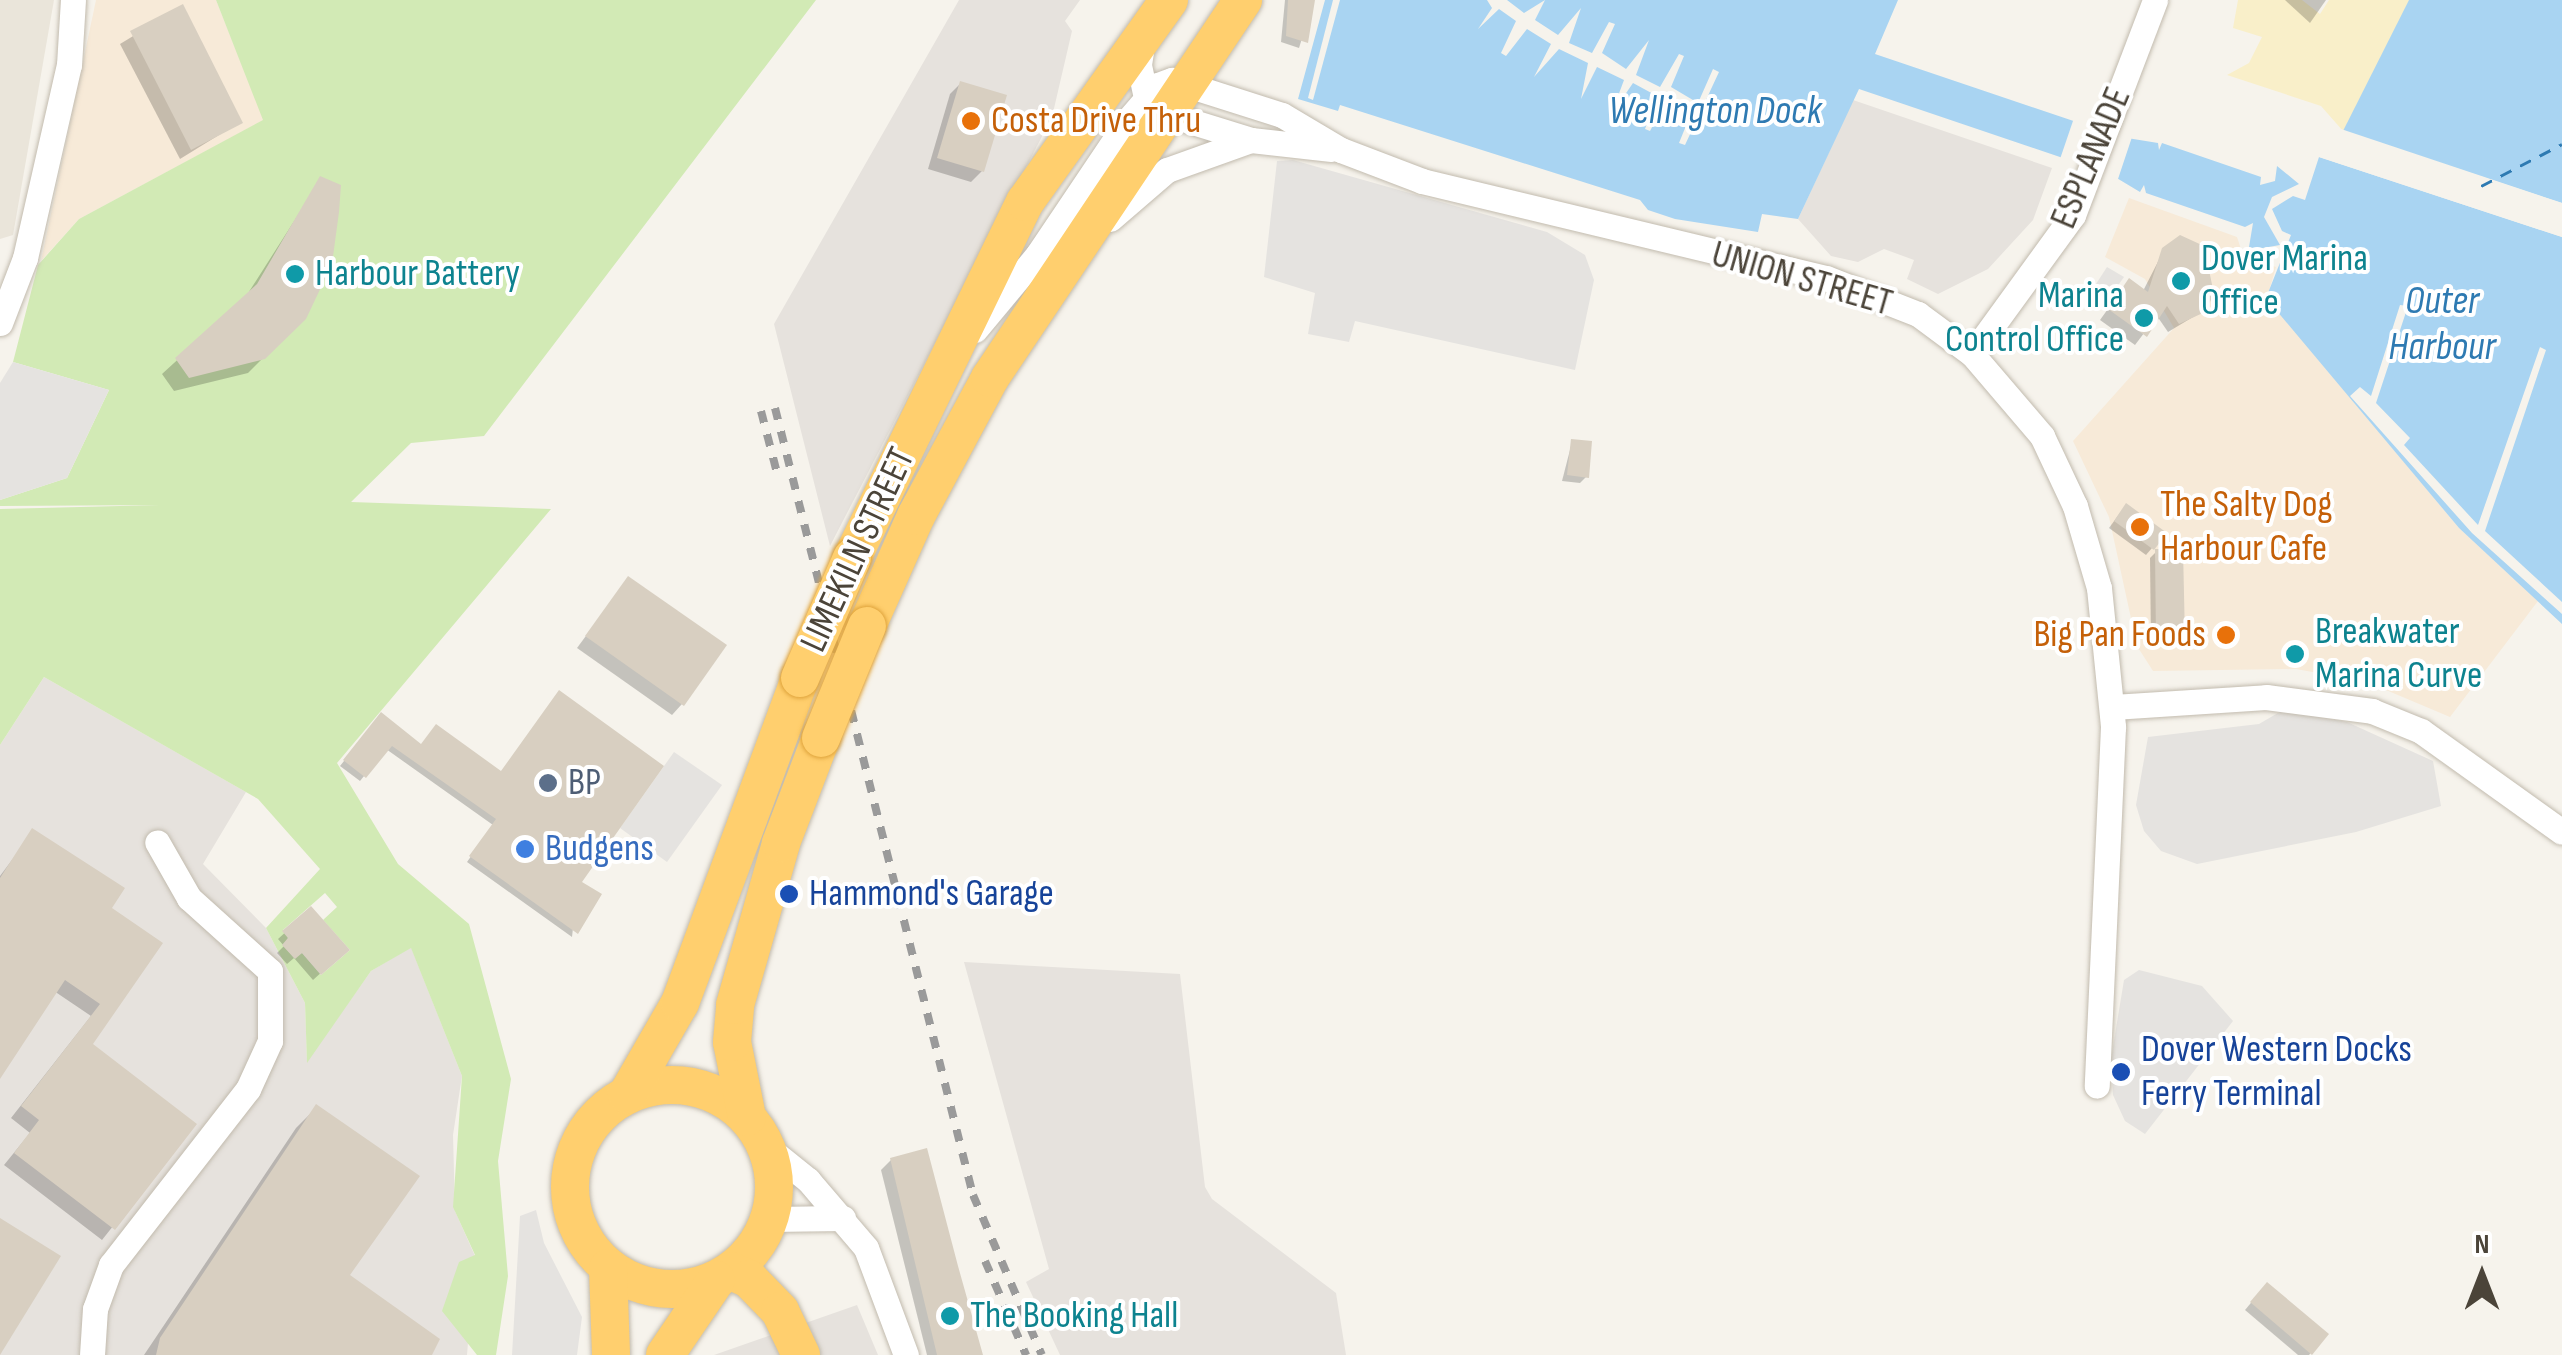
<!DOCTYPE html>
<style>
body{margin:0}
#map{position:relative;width:2562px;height:1355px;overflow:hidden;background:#f6f3ec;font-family:"Sofia Sans Condensed",sans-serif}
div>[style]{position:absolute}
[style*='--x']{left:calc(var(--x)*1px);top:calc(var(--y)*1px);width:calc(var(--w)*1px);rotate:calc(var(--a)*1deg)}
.residential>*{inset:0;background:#eae5da}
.commercial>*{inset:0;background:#f7ead8}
.industrial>*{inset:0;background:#e6e2dd}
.green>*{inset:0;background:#d2eab5}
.sand>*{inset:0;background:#f9efc9}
.parking>*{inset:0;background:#e5e3e0}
.water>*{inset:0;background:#a9d4f2}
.pier>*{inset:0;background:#f6f3ec}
.shadow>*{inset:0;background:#0003}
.ferry>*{height:2.5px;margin-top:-1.25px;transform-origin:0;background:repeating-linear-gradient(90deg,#2e7ab2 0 12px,transparent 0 22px)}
.building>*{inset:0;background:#d8cfc1}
.roads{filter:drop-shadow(0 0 2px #c2bbae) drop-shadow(0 0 2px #c2bbae)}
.minor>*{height:25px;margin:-12.5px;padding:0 12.5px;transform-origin:12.5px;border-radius:12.5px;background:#fff}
.highway>*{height:38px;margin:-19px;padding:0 19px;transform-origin:19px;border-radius:19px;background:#ffcf6e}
.highway>.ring{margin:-19px;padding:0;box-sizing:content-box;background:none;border:38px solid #ffcf6e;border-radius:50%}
.rail>*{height:8px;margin-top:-4px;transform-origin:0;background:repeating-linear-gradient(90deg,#9a9a9a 0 12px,transparent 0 24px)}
.bridges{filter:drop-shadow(0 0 2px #e0a43c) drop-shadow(0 0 2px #e0a43c)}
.highway-bridge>*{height:38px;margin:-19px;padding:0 19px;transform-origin:19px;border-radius:19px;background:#ffcf6e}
.dots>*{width:28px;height:28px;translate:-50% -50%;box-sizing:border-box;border:5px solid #fff;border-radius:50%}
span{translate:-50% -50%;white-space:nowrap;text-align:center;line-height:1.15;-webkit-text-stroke:8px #fff;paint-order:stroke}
.food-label{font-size:38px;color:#c56008}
.left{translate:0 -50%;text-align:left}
.right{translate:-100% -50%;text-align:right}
.street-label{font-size:38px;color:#4b4439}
.culture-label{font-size:38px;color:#0d838f}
.service-label{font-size:38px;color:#4e5e75}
.shop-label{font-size:38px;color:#366cbe}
.transit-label{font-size:38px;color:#164399}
.water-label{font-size:40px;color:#2e7ab2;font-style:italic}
.north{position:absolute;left:2432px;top:1225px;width:100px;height:100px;-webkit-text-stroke:8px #fff;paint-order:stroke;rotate:0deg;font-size:28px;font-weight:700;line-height:40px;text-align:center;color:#4b4439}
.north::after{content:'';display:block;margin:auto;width:35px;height:45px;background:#4b4439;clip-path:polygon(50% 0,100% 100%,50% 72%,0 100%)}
</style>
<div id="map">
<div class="residential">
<i style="clip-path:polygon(0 0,54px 0,13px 235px,0 239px)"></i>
</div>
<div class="commercial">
<i style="clip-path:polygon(96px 0,216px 0,264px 120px,79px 219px,41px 261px)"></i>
<i style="clip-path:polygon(2129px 198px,2237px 237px,2243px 255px,2276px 267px,2267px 298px,2459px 528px,2538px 601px,2450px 717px,2367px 682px,2296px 669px,2153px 671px,2137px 646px,2109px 517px,2073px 441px,2174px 328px,2145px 279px,2105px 257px)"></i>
</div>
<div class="industrial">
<i style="clip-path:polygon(959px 0,1080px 0,1065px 21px,1072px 31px,1052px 117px,830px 546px,774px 324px)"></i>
<i style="clip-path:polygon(1853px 100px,2052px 168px,2033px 220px,1988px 269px,1938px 294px,1907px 279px,1914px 260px,1884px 249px,1858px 262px,1831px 256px,1798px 219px)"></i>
<i style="clip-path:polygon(44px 677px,246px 792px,203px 864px,266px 928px,305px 1003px,307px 1061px,371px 971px,411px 947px,462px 1076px,453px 1135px,455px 1211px,475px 1256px,467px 1355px,0 1355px,0 745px)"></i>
<i style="clip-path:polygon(964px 962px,1180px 974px,1205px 1187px,1212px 1199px,1336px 1293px,1346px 1355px,1060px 1355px,1026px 1282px,1049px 1269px)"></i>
<i style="clip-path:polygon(857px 1305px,878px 1355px,714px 1355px)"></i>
</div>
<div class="green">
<i style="clip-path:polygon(evenodd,216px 0,816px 0,484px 436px,411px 443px,351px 502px,551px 509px,337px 763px,398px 864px,469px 924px,511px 1079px,498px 1161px,508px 1276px,496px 1355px,477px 1355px,442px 1311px,459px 1262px,475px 1255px,453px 1207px,462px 1076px,411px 948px,371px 971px,307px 1063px,305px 1003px,266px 928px,320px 869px,258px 799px,44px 677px,0 745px,0 509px,160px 505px,0 506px,0 500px,67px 478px,109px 390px,13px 362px,38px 265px,79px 219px,263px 120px,216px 0,325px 893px,337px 907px,323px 920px,350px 950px,321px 975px,302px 953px,294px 958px,283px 945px,288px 938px,283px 930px,325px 893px)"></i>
</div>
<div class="sand">
<i style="clip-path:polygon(2238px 0,2302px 0,2320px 14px,2329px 0,2562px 0,2343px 131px,2321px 106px,2227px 75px,2249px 63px,2262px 37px,2233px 28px)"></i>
</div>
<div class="parking">
<i style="clip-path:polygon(1293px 160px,1547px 232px,1585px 255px,1594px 280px,1575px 370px,1355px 321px,1349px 342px,1308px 334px,1315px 293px,1264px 277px,1277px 161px)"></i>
<i style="clip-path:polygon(2107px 267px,2124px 277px,2102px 308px,2087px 298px)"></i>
<i style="clip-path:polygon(13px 362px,109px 390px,67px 478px,0 500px,0 383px)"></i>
<i style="clip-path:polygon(2283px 710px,2347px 722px,2433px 761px,2441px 806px,2356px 832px,2197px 864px,2161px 851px,2144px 831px,2136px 805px,2148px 737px,2259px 724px)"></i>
<i style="clip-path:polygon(674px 752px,722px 785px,667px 862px,620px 828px)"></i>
<i style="clip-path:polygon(2139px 970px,2202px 986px,2233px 1021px,2145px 1134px,2125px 1121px,2113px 1095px,2111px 1059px,2124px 980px)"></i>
<i style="clip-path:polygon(536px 1210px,544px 1243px,582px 1317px,577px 1355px,512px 1355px,520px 1216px)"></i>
</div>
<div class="water">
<i style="clip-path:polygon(1325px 0,1898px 0,1875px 54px,2121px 137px,2158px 143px,2159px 150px,2162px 143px,2261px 177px,2260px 185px,2275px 181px,2277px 166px,2299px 184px,2272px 197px,2264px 217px,2280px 245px,2257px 249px,2249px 247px,2253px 223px,2245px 227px,2146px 193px,2144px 185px,2140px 192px,2110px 174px,1859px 89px,1798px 219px,1762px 214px,1758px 232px,1675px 219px,1648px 210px,1640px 200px,1340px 105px,1338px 111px,1298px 99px)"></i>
<i style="clip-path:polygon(2409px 0,2562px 0,2562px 203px,2343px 131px)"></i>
<i style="clip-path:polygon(2319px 157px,2562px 237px,2562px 624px,2459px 528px,2266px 298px,2291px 235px,2282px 231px,2272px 209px,2293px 196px,2305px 200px)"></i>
</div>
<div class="pier">
<i style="clip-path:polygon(1333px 0,1340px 0,1313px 100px,1308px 98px)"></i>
<i style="clip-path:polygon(1487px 0,1507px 0,1524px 13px,1545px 0,1535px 20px,1558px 35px,1581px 8px,1569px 43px,1592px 53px,1609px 22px,1615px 24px,1602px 53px,1626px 69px,1649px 40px,1636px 75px,1660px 87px,1679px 54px,1684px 56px,1671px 87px,1698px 103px,1713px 69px,1719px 72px,1685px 145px,1679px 143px,1692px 111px,1667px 99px,1650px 131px,1645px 129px,1657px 96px,1633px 83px,1611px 115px,1624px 80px,1597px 67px,1581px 99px,1588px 63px,1559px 49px,1534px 77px,1551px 44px,1527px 29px,1506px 56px,1501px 53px,1516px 21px,1499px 9px,1478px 29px,1492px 8px)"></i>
<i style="clip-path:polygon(2074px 118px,2132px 137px,2116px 185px,2059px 162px)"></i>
<i style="clip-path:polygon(2338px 128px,2562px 203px,2562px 208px,2341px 136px)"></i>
<i style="clip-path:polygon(2320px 152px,2562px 232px,2562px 237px,2319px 157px)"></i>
<i style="clip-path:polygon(2400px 305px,2408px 306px,2376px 403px,2410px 438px,2404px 445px,2478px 525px,2540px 347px,2546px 350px,2485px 531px,2562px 602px,2562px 614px,2472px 533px,2350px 396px,2360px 387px,2371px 396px)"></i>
</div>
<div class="shadow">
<i style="clip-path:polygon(1285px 0,1314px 0,1299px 48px,1281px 42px)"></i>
<i style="clip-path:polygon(2285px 0,2326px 0,2310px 23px)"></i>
<i style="clip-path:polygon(181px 7px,240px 122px,180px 159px,120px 44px)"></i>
<i style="clip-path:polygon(960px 84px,982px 171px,971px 182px,928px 169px,950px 94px)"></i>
<i style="clip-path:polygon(321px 179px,304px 317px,248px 373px,174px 391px,162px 374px,245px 298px)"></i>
<i style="clip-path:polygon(2164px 250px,2203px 311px,2168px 332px,2157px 316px,2135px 345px,2100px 320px,2120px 292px,2143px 291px)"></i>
<i style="clip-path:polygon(1572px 442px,1586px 477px,1580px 483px,1562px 481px)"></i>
<i style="clip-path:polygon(2120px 513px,2152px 548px,2146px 555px,2109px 528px)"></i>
<i style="clip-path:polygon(2156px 552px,2183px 638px,2177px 644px,2151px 645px,2150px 558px)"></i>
<i style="clip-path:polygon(628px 579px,682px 704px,672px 715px,577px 648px)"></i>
<i style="clip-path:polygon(377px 720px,421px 747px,578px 883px,572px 937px,467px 862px,493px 825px,386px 749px,360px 781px,340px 766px)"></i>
<i style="clip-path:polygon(33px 832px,108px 909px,159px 944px,90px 1044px,194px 1124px,102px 1240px,4px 1165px,30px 1133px,11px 1118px,91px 1016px,54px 991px,0 1075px,0 876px)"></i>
<i style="clip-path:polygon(311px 909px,346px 950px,313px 980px,294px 958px,287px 964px,277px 953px,284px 946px,278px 939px)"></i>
<i style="clip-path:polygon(317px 1107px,346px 1275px,429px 1355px,144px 1355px,296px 1128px)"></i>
<i style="clip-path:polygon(891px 1160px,981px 1355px,927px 1355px,881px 1170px)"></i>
<i style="clip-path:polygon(2260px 1292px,2326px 1335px,2309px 1355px,2298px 1355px,2245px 1310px)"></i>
</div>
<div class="ferry">
<i style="--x:2481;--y:186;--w:91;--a:-27.4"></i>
</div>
<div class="building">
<i style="clip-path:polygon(1288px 0,1315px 0,1308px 43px,1286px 36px)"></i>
<i style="clip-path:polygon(183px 4px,243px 123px,191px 150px,130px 31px)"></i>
<i style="clip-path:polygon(960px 81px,1007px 95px,984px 172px,937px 158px)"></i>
<i style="clip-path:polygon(320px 176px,341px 185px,339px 212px,332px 264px,306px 319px,265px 359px,189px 378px,175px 358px,257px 284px)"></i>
<i style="clip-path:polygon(2180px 235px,2204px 246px,2214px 294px,2205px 312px,2179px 324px,2167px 306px,2147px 337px,2108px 309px,2129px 278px,2148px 292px,2162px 248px)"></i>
<i style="clip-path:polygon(1571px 439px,1592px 441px,1589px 478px,1567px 475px)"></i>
<i style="clip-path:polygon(2126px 503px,2167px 533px,2154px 550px,2114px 521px)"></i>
<i style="clip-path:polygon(2155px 549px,2183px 549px,2185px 639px,2156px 640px)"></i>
<i style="clip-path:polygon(628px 576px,727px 645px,684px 706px,585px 636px)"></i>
<i style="clip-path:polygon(559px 690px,664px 766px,582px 882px,602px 894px,578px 934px,469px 856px,496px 819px,392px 746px,366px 778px,343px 760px,381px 712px,421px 744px,436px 724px,501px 771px)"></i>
<i style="clip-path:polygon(32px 828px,125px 888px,112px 908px,163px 943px,93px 1044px,197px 1124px,115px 1230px,14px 1153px,39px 1120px,21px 1106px,100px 1004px,65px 980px,0 1079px,0 878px)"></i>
<i style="clip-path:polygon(311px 906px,350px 950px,321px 975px,302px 953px,295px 959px,282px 945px,288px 938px,282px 931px)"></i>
<i style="clip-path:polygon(316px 1104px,420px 1176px,350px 1275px,440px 1339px,432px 1355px,156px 1355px,160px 1338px)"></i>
<i style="clip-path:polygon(927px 1148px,958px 1266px,983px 1355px,937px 1355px,890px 1158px)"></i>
<i style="clip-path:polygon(0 1218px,61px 1256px,0 1355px)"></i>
<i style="clip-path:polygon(2267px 1282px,2329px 1334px,2312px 1355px,2250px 1302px)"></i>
</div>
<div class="roads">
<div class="minor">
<i style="--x:1143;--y:39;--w:26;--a:99"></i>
<i style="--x:1139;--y:65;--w:33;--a:78"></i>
<i style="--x:1146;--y:97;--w:27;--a:39"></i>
<i style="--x:1167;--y:114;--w:88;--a:17.2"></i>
<i style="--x:1251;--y:140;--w:81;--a:6.4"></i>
<i style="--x:1110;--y:219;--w:75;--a:-40.7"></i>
<i style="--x:1167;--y:170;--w:89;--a:-19.7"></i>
<i style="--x:0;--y:323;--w:70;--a:-69"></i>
<i style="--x:25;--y:258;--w:198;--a:-77.2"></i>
<i style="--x:69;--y:65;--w:65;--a:-86.5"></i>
<i style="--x:975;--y:330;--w:99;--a:-50.3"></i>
<i style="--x:1038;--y:254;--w:161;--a:-56.1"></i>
<i style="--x:1128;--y:120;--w:46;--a:-49.4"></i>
<i style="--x:1158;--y:85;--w:15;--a:-20"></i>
<i style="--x:1172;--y:80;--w:115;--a:17.7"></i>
<i style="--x:1282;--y:115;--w:69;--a:30.7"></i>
<i style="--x:1341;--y:150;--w:87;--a:20.9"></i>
<i style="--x:1422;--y:181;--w:415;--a:13.5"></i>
<i style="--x:1826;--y:278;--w:99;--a:21.4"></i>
<i style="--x:1918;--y:314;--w:67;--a:36.5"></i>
<i style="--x:1972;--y:354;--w:108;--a:49.5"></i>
<i style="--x:2042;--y:436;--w:77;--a:64.8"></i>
<i style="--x:2075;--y:506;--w:85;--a:73.7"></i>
<i style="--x:2099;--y:588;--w:140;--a:84.2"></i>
<i style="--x:2113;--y:727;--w:359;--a:92.6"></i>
<i style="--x:1972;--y:354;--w:172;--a:-54"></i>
<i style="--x:2073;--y:215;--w:230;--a:-69.1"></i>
<i style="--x:2113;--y:707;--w:153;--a:-3.7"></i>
<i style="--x:2266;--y:697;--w:107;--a:7.5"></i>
<i style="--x:2372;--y:711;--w:53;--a:22.2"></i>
<i style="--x:2421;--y:731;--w:173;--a:35.6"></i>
<i style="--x:767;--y:1147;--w:53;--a:38.8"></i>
<i style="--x:808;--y:1180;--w:89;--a:49.5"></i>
<i style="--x:866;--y:1248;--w:114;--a:69.5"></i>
<i style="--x:770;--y:1219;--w:73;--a:-0.8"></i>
<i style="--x:92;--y:1355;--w:46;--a:-86.3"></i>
<i style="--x:95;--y:1309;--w:47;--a:-70"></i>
<i style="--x:111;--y:1265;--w:223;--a:-52.1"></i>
<i style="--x:248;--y:1089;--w:53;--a:-65.4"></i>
<i style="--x:270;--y:1041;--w:70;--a:-90"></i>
<i style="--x:270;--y:971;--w:109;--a:-138"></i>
<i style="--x:189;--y:898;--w:64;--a:-119.7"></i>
</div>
<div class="highway">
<i style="--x:852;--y:558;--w:396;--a:-64.1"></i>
<i style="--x:1025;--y:202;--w:248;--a:-54.5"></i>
<i style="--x:867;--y:626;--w:120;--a:-66"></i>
<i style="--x:916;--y:516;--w:157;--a:-61.8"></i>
<i style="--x:990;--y:378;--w:455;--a:-56.2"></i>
<i class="ring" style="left:570px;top:1085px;width:166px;height:166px"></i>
<i style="--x:627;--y:1095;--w:106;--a:-60.1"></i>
<i style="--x:680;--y:1003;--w:346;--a:-69.7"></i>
<i style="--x:747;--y:1117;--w:76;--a:-101.3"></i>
<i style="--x:732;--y:1042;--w:37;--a:-85"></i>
<i style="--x:735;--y:1005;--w:168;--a:-74.1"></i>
<i style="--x:781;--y:843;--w:112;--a:-69.1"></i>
<i style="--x:608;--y:1268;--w:87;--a:88"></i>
<i style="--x:731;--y:1271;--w:20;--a:24"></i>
<i style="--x:749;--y:1279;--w:45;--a:45.9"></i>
<i style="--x:780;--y:1311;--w:49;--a:64.5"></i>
<i style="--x:665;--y:1355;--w:91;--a:-55.8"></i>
</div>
</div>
<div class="rail">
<i style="--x:775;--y:408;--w:812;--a:75.88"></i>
<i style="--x:973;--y:1195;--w:174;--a:66.7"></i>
<i style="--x:761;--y:411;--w:64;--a:75.5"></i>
<i style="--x:985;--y:1261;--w:103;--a:66.4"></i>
</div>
<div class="bridges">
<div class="highway-bridge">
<i style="--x:800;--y:678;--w:131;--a:-66.6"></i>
<i style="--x:821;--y:738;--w:121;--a:-67.7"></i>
</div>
</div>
<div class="dots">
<i style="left:971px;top:121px;background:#e8710a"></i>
<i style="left:295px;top:274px;background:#0f9aa8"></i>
<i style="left:2181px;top:281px;background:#0f9aa8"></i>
<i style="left:2144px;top:318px;background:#0f9aa8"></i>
<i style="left:2140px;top:527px;background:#e8710a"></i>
<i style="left:2226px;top:635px;background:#e8710a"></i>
<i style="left:2295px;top:654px;background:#0f9aa8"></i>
<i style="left:548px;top:783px;background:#5c6f8a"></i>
<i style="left:525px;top:849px;background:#3f7fe0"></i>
<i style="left:789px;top:894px;background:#1a4fb4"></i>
<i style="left:2121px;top:1072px;background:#1a4fb4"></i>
<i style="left:950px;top:1316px;background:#0f9aa8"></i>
</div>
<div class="food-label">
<span class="left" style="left:991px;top:121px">Costa Drive Thru</span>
<span class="left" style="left:2160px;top:527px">The Salty Dog<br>Harbour Cafe</span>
<span class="right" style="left:2206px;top:635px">Big Pan Foods</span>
</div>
<div class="street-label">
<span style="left:2091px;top:158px;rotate:-67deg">ESPLANADE</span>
<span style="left:1802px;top:279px;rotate:16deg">UNION STREET</span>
<span style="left:858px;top:550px;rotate:-65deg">LIMEKILN STREET</span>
</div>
<div class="culture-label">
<span class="left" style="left:2201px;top:281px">Dover Marina<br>Office</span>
<span class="left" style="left:315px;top:274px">Harbour Battery</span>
<span class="right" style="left:2124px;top:318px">Marina<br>Control Office</span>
<span class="left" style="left:2315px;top:654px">Breakwater<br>Marina Curve</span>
<span class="left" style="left:970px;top:1316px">The Booking Hall</span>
</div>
<div class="service-label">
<span class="left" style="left:568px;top:783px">BP</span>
</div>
<div class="shop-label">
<span class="left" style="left:545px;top:849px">Budgens</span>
</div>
<div class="transit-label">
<span class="left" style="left:809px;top:894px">Hammond's Garage</span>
<span class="left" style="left:2141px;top:1072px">Dover Western Docks<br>Ferry Terminal</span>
</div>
<div class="water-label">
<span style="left:1715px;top:111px">Wellington Dock</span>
<span style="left:2442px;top:324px">Outer<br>Harbour</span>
</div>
<div class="north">N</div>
</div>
